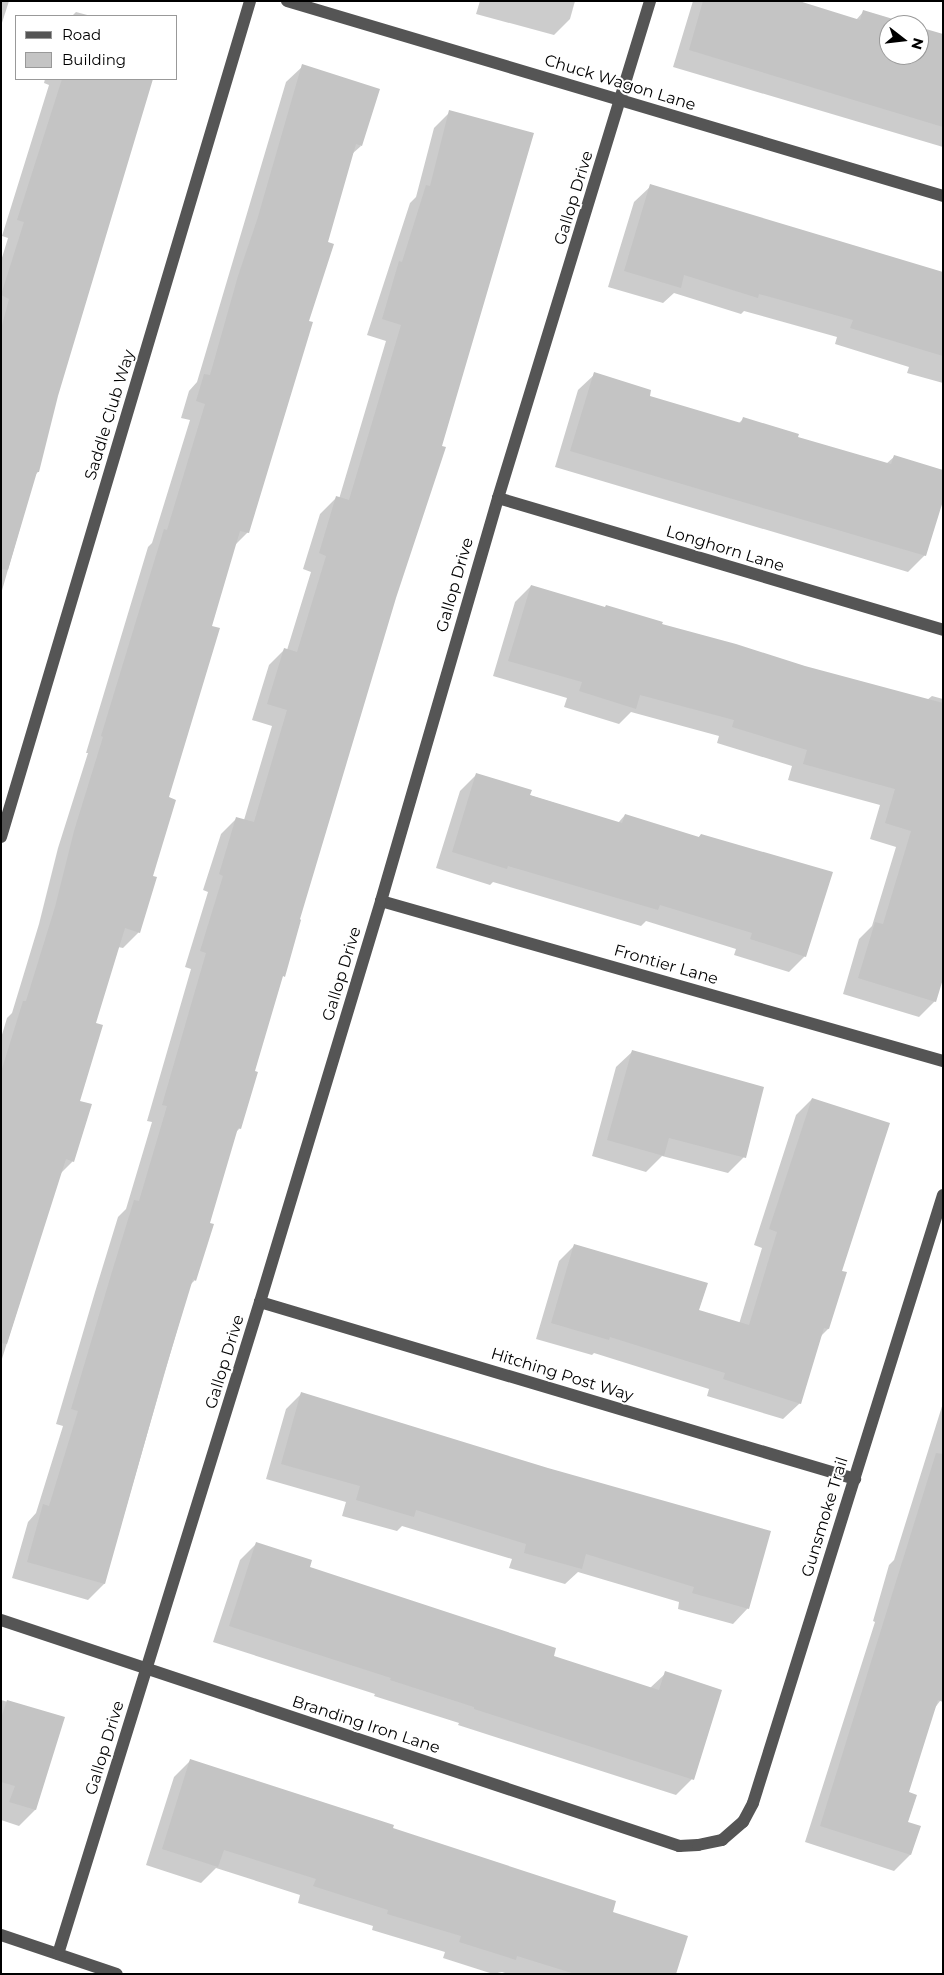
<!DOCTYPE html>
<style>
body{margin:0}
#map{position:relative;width:944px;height:1975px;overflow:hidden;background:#fff;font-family:Montserrat,sans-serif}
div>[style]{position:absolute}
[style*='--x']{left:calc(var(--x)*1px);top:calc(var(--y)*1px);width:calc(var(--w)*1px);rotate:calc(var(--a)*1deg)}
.shadow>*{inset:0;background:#0003}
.building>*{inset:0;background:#c4c4c4}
.minor>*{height:12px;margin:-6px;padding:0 6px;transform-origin:6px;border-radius:6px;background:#555}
span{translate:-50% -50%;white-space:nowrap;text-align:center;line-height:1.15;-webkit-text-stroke:4px #fff;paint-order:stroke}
.street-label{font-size:16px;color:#000}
.frame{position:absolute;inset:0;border:2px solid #000;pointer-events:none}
.legend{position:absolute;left:15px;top:15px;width:162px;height:65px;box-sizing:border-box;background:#fff;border:1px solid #999;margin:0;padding:6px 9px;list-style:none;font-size:15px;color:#000}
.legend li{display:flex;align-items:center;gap:10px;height:25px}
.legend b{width:25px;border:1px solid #999}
.north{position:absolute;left:879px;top:15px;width:50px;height:50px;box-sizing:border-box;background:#fff;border:1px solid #999;border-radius:50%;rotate:106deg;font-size:14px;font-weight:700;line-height:20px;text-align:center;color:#000}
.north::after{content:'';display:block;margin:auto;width:18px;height:22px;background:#000;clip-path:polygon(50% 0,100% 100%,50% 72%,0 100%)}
</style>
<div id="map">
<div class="shadow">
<i style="clip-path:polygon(1px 1px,9px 1px,1px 26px)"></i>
<i style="clip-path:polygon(480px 1px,575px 1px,570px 19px,554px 35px,476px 14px)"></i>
<i style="clip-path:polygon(693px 1px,797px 1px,856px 20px,864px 11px,909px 25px,889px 25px,889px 55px,919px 55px,919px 43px,943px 50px,943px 147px,673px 67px)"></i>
<i style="clip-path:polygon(76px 12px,91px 16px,72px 16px)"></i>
<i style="clip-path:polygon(303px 66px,361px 146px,352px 154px,326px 243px,308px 322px,248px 532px,235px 545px,211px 627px,167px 798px,139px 932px,123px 948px,118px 947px,95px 1024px,78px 1102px,73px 1161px,60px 1174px,1px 1362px,1px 1038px,7px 1018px,12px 1013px,39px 924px,58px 848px,88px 753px,86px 753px,148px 547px,152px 543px,190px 420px,181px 418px,189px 391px,197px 382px,286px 82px)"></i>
<i style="clip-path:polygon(45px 79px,152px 79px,57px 396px,38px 472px,35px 475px,1px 594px,1px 261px,8px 238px,2px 236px,49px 85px,44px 83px)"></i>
<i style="clip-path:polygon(450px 112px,240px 1128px,235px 1133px,208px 1224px,195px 1280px,190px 1285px,104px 1584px,88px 1600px,12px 1578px,28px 1522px,36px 1513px,63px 1426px,56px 1424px,95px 1292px,118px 1217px,126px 1209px,152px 1122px,147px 1121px,191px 969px,185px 967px,208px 892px,203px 890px,221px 834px,237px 818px,244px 820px,272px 726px,252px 720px,269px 665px,285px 649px,287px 650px,311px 572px,303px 569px,320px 514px,336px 498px,339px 499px,386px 341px,367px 335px,410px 203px,416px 197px,434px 128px)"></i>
<i style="clip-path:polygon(651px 186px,943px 273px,943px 383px,907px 373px,909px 367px,835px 344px,837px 337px,744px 311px,741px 314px,674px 293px,663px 303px,608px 287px,634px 202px)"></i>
<i style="clip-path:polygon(595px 374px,648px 397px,738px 424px,743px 419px,797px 438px,886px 464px,895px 456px,925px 555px,908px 572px,555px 467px,578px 390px)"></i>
<i style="clip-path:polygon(531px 586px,805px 667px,927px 700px,932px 696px,943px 699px,943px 975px,935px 1001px,919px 1017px,843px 994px,859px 939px,872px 926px,896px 847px,870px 839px,880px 805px,788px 780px,792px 766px,717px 743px,719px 736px,631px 712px,619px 724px,564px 707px,567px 698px,493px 676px,515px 602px)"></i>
<i style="clip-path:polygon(476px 775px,529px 795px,618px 823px,625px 815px,698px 838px,701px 835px,805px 956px,789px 972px,734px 955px,736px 949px,646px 921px,641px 926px,493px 882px,490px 885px,436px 868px,460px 791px)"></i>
<i style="clip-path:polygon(633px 1051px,744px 1157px,728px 1173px,662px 1156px,646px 1172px,592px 1156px,616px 1067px)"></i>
<i style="clip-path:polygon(812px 1099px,840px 1272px,828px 1329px,820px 1337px,800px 1403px,783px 1419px,707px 1396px,709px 1389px,594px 1353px,592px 1355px,536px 1339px,559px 1261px,575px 1245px,697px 1311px,739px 1324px,762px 1248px,754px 1245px,796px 1115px)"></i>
<i style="clip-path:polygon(301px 1394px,748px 1608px,733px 1624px,678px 1609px,679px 1602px,578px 1572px,565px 1584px,509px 1568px,512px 1559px,402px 1526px,397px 1531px,342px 1516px,346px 1502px,266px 1479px,286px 1409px)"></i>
<i style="clip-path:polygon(943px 1403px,943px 1697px,934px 1709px,907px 1793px,907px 1823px,919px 1827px,910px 1855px,894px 1871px,805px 1842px,875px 1622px,873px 1621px,889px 1565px,894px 1560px)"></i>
<i style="clip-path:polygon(256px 1544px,308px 1568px,552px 1657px,650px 1688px,666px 1673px,692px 1779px,676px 1795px,458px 1725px,459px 1723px,374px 1696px,375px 1694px,213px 1642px,240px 1560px)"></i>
<i style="clip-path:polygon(1px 1700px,63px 1718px,35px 1810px,19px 1826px,1px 1820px)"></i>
<i style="clip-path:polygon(191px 1760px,391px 1829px,611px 1913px,675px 1974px,508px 1974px,502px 1972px,493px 1974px,443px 1958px,445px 1952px,372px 1930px,373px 1926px,298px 1903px,300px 1895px,216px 1868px,201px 1883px,146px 1865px,174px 1777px)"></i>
</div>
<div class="building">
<i style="clip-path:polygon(703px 1px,799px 1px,860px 20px,863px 10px,913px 25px,889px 25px,889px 55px,919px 55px,919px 27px,943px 34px,943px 127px,689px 50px)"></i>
<i style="clip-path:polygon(302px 64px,380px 89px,362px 146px,356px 144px,328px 242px,334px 244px,309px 321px,313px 322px,249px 533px,240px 531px,212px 626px,220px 628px,169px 797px,176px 800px,153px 876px,157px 877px,140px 933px,125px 928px,96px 1023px,103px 1025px,80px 1101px,92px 1104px,74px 1162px,66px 1159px,7px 1344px,1px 1343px,1px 1072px,23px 1001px,26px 1001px,55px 907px,74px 831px,103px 737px,101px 736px,164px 529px,167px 530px,205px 404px,196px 401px,204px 374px,210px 375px,238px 276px,257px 220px)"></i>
<i style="clip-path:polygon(62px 79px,153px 79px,58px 396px,39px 472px,37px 472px,8px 570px,1px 569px,1px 329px,9px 299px,1px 295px,24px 222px,17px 220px)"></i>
<i style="clip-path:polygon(449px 110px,534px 133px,442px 446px,446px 447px,396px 598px,300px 919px,301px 920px,285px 977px,283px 976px,255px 1071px,258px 1072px,241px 1129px,238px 1128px,210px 1223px,214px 1224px,196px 1281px,193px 1279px,164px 1374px,105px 1584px,27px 1562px,43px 1504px,49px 1506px,78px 1411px,71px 1409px,111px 1275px,134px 1200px,139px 1201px,167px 1106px,162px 1105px,206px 953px,200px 951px,223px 876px,219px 874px,236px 817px,254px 822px,287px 710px,267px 704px,284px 648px,297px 652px,326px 556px,319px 553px,336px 496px,349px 500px,401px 325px,382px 319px,399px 261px,402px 262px,426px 185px,430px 186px)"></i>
<i style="clip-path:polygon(650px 184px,943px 272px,943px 356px,850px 328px,853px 320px,759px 294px,758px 298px,684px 275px,681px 288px,624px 271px)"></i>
<i style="clip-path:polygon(594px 372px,651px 390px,650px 396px,741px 423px,743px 417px,799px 434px,798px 437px,891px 464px,894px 455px,943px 470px,943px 501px,926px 556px,570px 451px)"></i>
<i style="clip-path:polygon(531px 585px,605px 607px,606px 605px,663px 622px,662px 624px,736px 644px,805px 666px,943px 703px,943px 979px,936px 1002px,858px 978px,875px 922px,883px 924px,911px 831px,885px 823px,895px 789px,803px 764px,807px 750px,732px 727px,734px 720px,640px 695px,636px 709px,579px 691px,582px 682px,508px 661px)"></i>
<i style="clip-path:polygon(476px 773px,532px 790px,530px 795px,622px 823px,625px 814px,699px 837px,701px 834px,833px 872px,806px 957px,750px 939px,752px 933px,660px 905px,658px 910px,508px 866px,507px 869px,452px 852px)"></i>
<i style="clip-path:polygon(632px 1050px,764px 1087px,746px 1158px,669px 1138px,664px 1156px,607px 1140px)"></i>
<i style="clip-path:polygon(812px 1098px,890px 1123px,842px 1271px,847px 1272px,829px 1329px,824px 1328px,801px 1404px,723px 1379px,725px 1373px,610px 1337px,609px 1340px,551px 1323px,574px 1244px,708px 1283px,699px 1310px,749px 1325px,777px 1232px,769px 1229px)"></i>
<i style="clip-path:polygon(301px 1392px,548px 1468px,771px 1531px,749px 1609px,692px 1593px,694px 1587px,586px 1554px,582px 1569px,524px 1553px,526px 1544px,416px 1510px,414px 1517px,356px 1500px,360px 1486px,281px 1464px)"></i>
<i style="clip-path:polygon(936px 1453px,943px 1454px,943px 1702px,938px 1700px,909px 1792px,917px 1795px,908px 1822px,921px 1826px,911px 1855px,820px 1826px)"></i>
<i style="clip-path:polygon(256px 1542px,312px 1560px,310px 1567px,556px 1648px,554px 1656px,659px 1690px,665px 1671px,722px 1690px,694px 1780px,474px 1709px,474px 1707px,390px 1680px,391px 1678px,229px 1626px)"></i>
<i style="clip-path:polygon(7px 1700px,65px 1717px,36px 1810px,9px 1802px,15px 1786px,1px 1782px,1px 1718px)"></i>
<i style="clip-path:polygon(190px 1759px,394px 1825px,393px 1828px,616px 1901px,613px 1912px,688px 1936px,676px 1974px,575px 1974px,517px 1956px,516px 1960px,459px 1942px,461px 1936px,387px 1914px,388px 1910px,313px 1886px,316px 1879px,224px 1850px,218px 1867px,162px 1849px)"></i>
</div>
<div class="minor">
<i style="--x:287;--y:1;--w:684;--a:16.55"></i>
<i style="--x:498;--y:498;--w:464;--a:16.5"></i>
<i style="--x:1;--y:837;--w:872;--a:-73.41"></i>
<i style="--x:381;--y:901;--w:584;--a:15.89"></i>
<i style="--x:260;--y:1302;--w:621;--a:16.57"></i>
<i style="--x:1;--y:1620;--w:715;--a:18.43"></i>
<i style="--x:679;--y:1846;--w:19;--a:-3"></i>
<i style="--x:698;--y:1845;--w:25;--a:-12"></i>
<i style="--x:722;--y:1840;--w:28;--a:-41"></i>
<i style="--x:743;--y:1822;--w:21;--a:-62"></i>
<i style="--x:753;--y:1803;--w:637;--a:-72.65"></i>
<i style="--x:1;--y:1935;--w:122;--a:18.6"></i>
<i style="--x:58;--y:1954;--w:683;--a:-72.79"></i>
<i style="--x:260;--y:1302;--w:419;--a:-73.2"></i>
<i style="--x:381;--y:901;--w:420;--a:-73.8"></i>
<i style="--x:498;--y:498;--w:520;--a:-72.99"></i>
</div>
<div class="street-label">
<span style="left:620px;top:83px;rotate:17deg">Chuck Wagon Lane</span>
<span style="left:574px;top:198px;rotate:-73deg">Gallop Drive</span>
<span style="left:110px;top:415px;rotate:-73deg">Saddle Club Way</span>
<span style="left:725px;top:549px;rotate:17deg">Longhorn Lane</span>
<span style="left:455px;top:585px;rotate:-74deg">Gallop Drive</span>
<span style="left:666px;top:965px;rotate:16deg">Frontier Lane</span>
<span style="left:342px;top:974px;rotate:-73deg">Gallop Drive</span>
<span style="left:225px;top:1362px;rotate:-73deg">Gallop Drive</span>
<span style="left:562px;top:1375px;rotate:17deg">Hitching Post Way</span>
<span style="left:825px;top:1517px;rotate:-73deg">Gunsmoke Trail</span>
<span style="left:366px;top:1725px;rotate:18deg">Branding Iron Lane</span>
<span style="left:105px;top:1748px;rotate:-73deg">Gallop Drive</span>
</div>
<div class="frame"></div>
<ul class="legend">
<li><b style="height:6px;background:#555"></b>Road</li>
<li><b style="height:14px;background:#c4c4c4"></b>Building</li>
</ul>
<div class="north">N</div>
</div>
